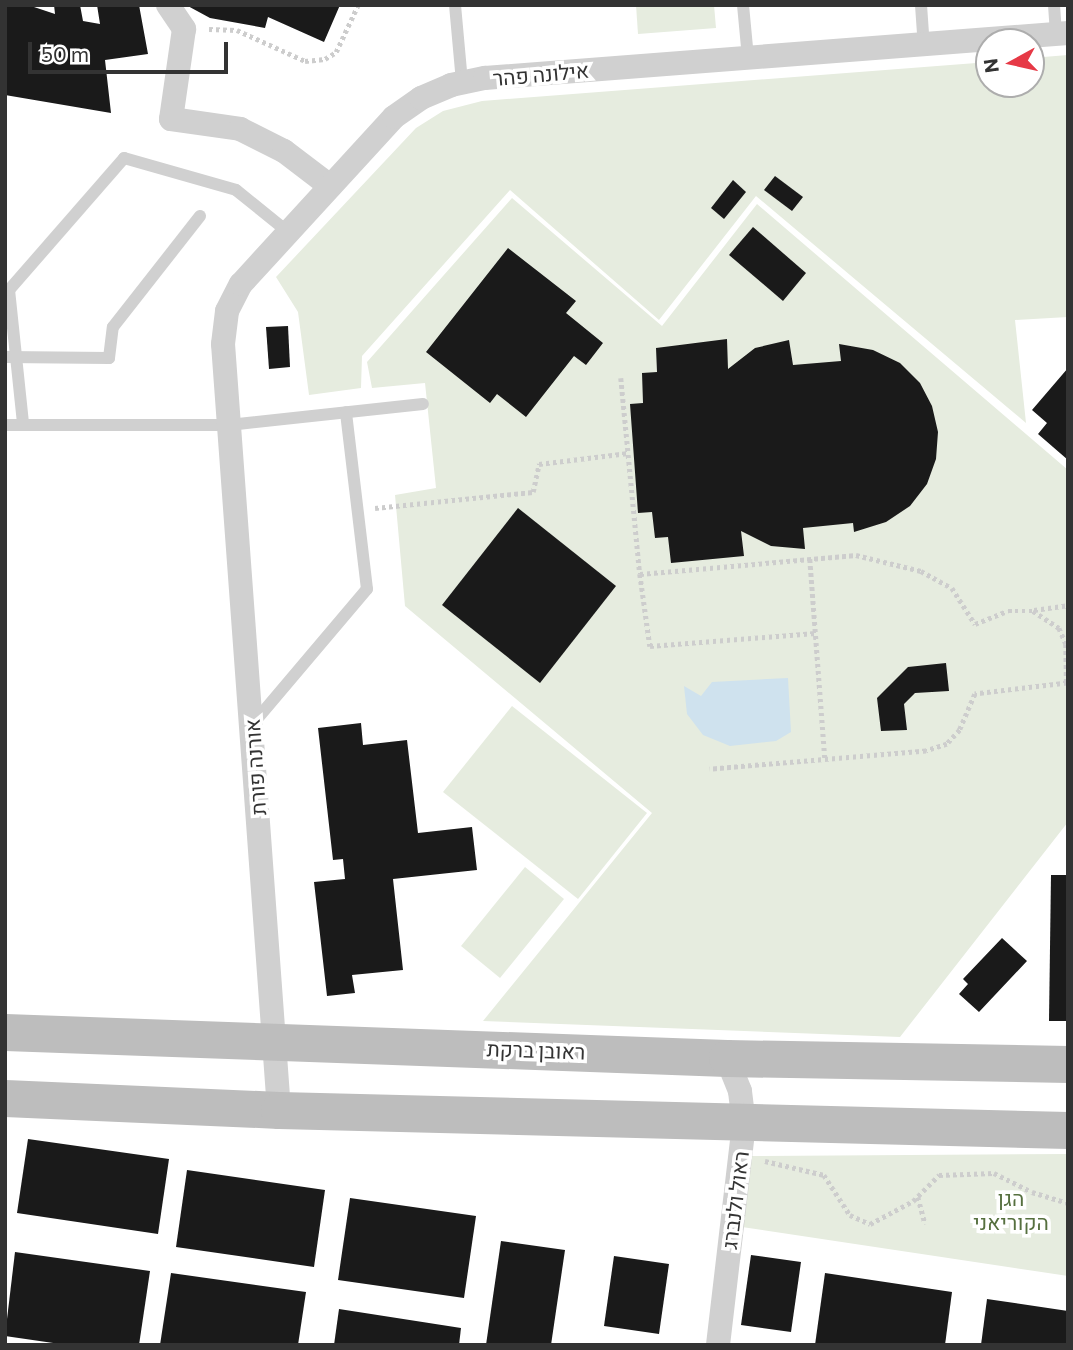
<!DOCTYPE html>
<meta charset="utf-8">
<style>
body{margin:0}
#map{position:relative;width:1073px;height:1350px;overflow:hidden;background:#fff;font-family:Commissioner,Heebo,sans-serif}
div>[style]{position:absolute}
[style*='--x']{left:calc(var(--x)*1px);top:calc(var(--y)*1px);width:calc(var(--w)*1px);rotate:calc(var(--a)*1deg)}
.green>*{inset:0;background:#e6ecdf}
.water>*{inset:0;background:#cfe2ee}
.building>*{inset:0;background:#1a1a1a}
.path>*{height:4.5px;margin-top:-2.25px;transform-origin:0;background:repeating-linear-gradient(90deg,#cdcdcd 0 3.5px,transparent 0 7px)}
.lane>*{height:12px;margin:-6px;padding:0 6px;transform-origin:6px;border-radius:6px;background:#d0d0d0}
.street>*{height:24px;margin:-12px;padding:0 12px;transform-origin:12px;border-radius:12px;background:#d0d0d0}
.secondary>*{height:37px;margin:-18.5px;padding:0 18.5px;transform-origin:18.5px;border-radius:18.5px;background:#bdbdbd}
span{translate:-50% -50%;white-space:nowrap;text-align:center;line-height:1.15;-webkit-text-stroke:7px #fff;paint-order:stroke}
.street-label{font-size:21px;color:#333}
.park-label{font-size:21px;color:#56703f}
.frame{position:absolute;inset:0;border:7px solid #333;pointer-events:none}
.north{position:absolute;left:975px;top:28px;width:70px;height:70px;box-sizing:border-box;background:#fff;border:2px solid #adadad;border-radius:50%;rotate:262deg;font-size:19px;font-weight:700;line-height:28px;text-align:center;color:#333}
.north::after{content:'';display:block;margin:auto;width:24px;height:32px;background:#e63946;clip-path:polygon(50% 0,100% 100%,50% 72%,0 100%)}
.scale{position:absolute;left:28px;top:42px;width:200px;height:32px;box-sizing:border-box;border:4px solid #333;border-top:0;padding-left:9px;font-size:21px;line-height:24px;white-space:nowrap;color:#333;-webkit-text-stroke:5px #fff;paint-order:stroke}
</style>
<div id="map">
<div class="green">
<i style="clip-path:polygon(636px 5px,714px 5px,716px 28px,638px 34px)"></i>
<i style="clip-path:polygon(1068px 55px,1068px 317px,1015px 320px,1026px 423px,756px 196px,659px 320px,510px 190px,362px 356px,361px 388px,309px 395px,298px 312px,276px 277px,416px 128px,443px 111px,482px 101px,989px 62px,989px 84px,1031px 84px,1031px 58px)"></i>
<i style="clip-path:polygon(512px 198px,662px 326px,757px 204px,1068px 470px,1068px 822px,900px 1037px,483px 1021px,652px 813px,405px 606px,395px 495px,436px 488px,425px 383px,372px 388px,367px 362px)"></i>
<i style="clip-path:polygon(512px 706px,647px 813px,578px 899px,443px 792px)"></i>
<i style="clip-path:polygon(525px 867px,564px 899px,500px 978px,461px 946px)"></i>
<i style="clip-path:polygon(1068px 1154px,1068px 1276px,742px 1227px,750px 1156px)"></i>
</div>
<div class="water">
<i style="clip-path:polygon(788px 678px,791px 732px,776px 741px,730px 746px,703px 735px,687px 714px,684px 686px,701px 696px,712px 682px)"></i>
</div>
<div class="building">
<i style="clip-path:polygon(5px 5px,28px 5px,55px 14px,54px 5px,80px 5px,83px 21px,100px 24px,97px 5px,139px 5px,148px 54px,105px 60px,111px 113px,5px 95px)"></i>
<i style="clip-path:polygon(186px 5px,340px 5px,324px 42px,268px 17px,265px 28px,210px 18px)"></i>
<i style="clip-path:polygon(775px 176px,803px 197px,792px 211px,764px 190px)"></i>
<i style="clip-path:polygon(733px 180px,746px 192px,724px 219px,711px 208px)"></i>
<i style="clip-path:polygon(753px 227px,806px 273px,783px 301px,729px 255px)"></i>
<i style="clip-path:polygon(508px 248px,576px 301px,566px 313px,603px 343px,586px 365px,574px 356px,526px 417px,497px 394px,490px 403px,426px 352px)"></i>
<i style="clip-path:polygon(288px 326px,290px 367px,269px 369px,266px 327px)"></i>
<i style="clip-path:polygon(727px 339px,728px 369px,755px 348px,789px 340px,793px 365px,841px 361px,839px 344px,873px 350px,900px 363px,920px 383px,932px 406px,938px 432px,936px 459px,927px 484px,910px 506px,886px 522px,854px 532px,853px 523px,803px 528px,805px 549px,771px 546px,741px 531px,744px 556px,671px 563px,668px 537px,655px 538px,652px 512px,638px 513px,630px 404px,643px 403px,642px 373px,657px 372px,656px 348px)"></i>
<i style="clip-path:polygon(1068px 368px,1068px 460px,1038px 434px,1047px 423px,1032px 410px)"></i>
<i style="clip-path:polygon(518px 508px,616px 586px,540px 683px,442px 605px)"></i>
<i style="clip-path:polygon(946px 663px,949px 691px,915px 693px,904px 704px,907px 730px,881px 731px,877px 698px,908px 667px)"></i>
<i style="clip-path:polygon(361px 723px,363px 745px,407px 740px,418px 833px,472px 827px,477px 870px,393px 879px,403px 970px,352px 975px,355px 993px,327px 996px,314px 882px,345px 879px,343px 859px,333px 860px,318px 728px)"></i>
<i style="clip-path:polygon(1051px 875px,1068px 875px,1068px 1021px,1049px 1021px)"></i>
<i style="clip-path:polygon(1002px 938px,1027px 961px,979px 1012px,959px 994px,968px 984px,963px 979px)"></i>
<i style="clip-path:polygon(28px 1139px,169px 1159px,158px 1234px,17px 1213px)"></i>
<i style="clip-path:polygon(187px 1170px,325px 1190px,314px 1267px,176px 1247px)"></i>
<i style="clip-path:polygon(350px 1198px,476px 1216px,464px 1298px,338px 1280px)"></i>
<i style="clip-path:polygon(501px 1241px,565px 1250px,551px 1345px,486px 1345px)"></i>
<i style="clip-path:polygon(15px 1252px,150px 1271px,139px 1345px,67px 1345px,5px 1336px)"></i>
<i style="clip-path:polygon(751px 1255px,801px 1262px,791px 1332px,741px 1325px)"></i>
<i style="clip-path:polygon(614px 1256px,669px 1264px,659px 1334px,604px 1326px)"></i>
<i style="clip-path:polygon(171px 1273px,306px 1292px,298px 1345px,160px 1345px)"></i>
<i style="clip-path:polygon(825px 1273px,952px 1292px,945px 1345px,815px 1345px)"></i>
<i style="clip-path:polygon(987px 1299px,1068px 1311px,1068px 1345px,981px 1345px)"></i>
<i style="clip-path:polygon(339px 1309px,461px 1328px,459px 1345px,334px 1345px)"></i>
</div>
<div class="path">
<i style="--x:209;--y:29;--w:28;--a:2"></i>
<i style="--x:237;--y:30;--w:75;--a:24.5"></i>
<i style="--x:305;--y:61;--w:20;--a:-6"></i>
<i style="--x:325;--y:59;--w:13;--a:-32"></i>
<i style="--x:336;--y:52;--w:52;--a:-64.9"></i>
<i style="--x:621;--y:378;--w:197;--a:84.5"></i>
<i style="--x:640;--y:574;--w:217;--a:-5"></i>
<i style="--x:856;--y:555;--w:67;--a:13.8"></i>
<i style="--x:921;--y:571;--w:35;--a:29"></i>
<i style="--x:952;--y:588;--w:43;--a:57.4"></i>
<i style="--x:975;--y:624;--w:35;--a:-22"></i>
<i style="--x:1008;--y:611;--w:25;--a:0"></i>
<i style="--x:1033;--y:611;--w:31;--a:33"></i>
<i style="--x:1059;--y:628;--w:17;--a:66"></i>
<i style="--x:1066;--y:644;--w:39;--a:89"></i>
<i style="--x:1067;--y:683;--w:93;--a:173.2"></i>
<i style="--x:975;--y:694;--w:39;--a:113"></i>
<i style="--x:960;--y:730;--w:19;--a:133"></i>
<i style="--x:947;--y:744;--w:22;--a:162"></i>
<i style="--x:926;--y:751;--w:217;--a:175.2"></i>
<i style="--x:375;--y:508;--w:159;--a:-5.8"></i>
<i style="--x:533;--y:492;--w:29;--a:-78"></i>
<i style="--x:539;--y:464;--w:90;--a:-7"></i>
<i style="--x:810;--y:559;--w:202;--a:85.7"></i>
<i style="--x:640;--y:574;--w:73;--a:82.1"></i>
<i style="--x:650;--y:646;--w:166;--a:-4.5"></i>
<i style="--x:1034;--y:610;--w:34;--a:-8"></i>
<i style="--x:765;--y:1161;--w:61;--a:13.3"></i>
<i style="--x:824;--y:1175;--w:48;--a:57"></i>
<i style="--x:850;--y:1215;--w:22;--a:24"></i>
<i style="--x:870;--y:1224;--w:49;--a:-28.1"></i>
<i style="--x:913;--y:1201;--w:37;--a:-45"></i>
<i style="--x:939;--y:1175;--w:55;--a:-2.1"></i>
<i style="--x:994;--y:1173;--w:42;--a:26.6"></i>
<i style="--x:1032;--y:1192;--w:38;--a:17"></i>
<i style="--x:918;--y:1197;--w:28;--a:75"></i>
</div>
<div class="lane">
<i style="--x:455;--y:5;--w:77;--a:84.8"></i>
<i style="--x:743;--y:5;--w:53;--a:84.6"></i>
<i style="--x:921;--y:5;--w:39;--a:86"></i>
<i style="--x:1054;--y:5;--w:29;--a:86"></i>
<i style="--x:5;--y:357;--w:104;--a:0.6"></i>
<i style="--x:109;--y:358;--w:31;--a:-83"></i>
<i style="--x:113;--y:327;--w:141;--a:-51.9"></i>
<i style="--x:23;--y:423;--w:134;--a:-96"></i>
<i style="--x:9;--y:290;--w:175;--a:-48.9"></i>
<i style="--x:124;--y:158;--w:116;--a:15.9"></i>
<i style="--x:236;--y:190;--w:67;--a:38.9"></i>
<i style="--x:5;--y:425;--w:224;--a:0"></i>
<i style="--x:229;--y:425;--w:195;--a:-6.2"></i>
<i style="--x:252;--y:725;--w:178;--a:-49.8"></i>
<i style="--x:367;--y:589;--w:178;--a:-96.8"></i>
</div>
<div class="street">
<i style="--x:168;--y:5;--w:29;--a:56"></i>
<i style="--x:184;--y:29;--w:91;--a:98.2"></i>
<i style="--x:171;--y:119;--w:70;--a:8.2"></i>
<i style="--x:240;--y:129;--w:49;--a:26.6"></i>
<i style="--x:284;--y:151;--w:58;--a:37.3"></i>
<i style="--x:279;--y:1110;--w:768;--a:-94.18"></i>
<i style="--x:223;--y:344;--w:33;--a:-83"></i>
<i style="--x:227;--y:311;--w:30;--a:-63"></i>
<i style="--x:241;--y:284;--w:226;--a:-47.5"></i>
<i style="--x:394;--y:117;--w:33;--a:-35"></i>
<i style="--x:421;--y:98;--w:33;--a:-23"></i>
<i style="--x:451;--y:85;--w:35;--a:-12"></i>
<i style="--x:485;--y:78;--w:585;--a:-4.41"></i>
<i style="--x:718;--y:1345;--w:223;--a:-83.3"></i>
<i style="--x:744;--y:1124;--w:33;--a:-97"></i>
<i style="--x:740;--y:1091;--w:35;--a:-112"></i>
</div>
<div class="secondary">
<i style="--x:5;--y:1032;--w:722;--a:2.06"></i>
<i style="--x:727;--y:1058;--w:341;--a:1"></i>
<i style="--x:5;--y:1098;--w:274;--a:2.5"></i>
<i style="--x:279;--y:1110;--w:789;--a:1.45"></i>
</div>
<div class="street-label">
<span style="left:541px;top:74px;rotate:-5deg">אילונה פהר</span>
<span style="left:255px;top:767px;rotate:-94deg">אורנה פורת</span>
<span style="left:536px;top:1050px;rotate:2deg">ראובן ברקת</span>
<span style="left:735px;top:1200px;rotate:-83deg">ראול ולנברג</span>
</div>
<div class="park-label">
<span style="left:1011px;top:1210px">הגן<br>הקוריאני</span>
</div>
<div class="frame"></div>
<div class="north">N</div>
<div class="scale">50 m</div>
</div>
